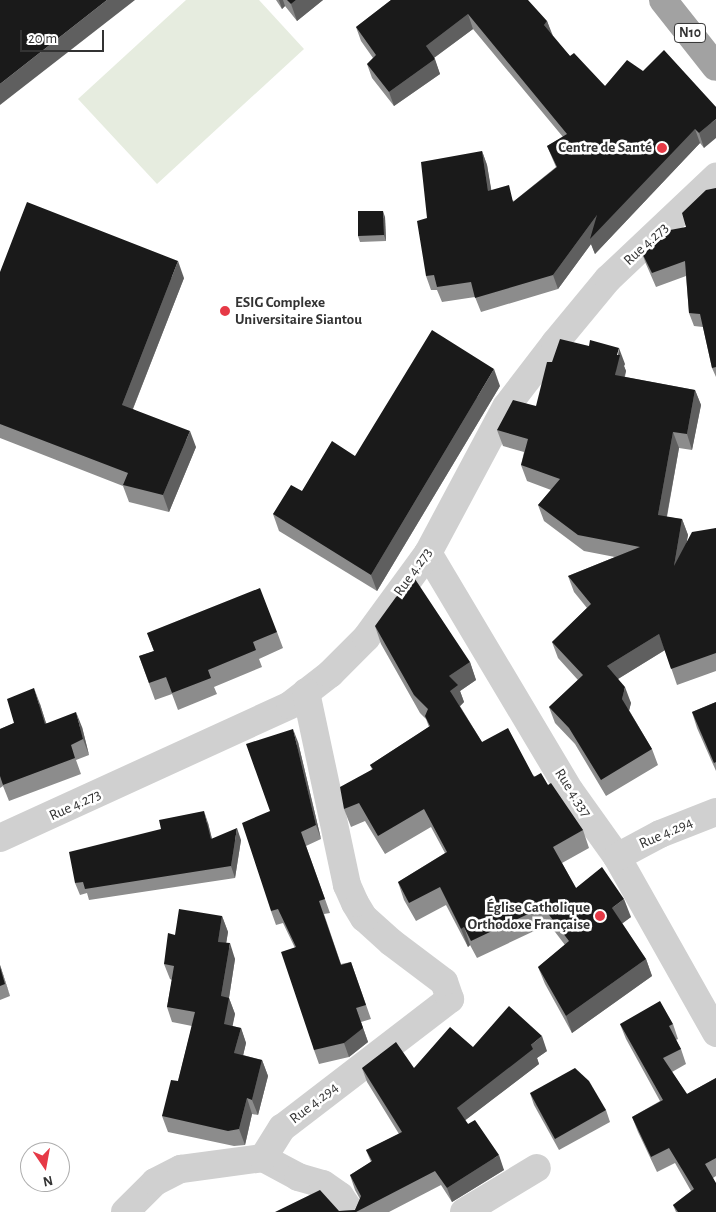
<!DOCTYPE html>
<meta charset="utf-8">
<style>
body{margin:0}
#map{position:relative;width:716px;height:1212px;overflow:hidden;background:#fff;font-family:"Alegreya Sans",sans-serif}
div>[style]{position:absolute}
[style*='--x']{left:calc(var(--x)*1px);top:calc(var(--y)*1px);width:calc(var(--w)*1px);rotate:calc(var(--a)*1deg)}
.green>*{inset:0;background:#e6ecdf}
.minor>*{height:28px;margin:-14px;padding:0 14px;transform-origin:14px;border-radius:14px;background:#d0d0d0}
.trunk>*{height:28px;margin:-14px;padding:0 14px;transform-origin:14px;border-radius:14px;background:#a2a2a2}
.wall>*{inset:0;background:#8c8c8c}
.shaded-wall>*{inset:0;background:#5f5f5f}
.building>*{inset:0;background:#1a1a1a}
.dots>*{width:14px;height:14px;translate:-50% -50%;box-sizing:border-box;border:2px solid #fff;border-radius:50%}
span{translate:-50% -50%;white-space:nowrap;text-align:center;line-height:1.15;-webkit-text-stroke:5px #fff;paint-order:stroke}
.shield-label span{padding:1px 4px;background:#fff;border:1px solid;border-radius:4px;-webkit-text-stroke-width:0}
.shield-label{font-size:14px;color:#333;font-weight:700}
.poi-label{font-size:15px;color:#333;font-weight:700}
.right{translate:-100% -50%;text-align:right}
.left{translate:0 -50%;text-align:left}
.street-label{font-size:15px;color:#333}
.north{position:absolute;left:20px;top:1142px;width:50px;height:50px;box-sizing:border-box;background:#fff;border:1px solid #adadad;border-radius:50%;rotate:168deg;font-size:14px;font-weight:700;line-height:20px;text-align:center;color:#333}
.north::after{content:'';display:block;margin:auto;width:18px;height:22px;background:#e63946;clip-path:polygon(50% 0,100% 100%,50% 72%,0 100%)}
.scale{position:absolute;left:20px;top:30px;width:84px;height:22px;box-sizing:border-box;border:2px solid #333;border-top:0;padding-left:6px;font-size:15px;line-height:18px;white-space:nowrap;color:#333;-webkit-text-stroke:4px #fff;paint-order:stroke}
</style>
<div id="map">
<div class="green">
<i style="clip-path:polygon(186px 0,259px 0,304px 49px,157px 184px,78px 99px)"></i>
</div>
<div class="minor">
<i style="--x:428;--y:553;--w:277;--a:59.2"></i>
<i style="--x:570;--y:791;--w:81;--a:54.5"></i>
<i style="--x:617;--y:857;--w:202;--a:60.6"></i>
<i style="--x:0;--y:838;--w:319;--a:-24.6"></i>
<i style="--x:290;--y:705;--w:51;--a:-37.8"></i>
<i style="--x:330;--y:674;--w:51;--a:-45"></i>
<i style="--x:366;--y:638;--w:105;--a:-53.9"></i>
<i style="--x:428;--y:553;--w:166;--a:-61.9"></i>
<i style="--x:506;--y:407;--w:81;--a:-52.6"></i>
<i style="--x:555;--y:343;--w:83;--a:-50.4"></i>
<i style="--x:608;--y:279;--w:149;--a:-43.4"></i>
<i style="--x:617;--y:857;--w:49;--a:-28.1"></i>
<i style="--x:660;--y:834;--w:60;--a:-21.4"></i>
<i style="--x:263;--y:1158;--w:40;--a:28"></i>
<i style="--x:298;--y:1177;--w:26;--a:16"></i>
<i style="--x:323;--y:1184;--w:21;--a:35"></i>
<i style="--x:340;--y:1196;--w:19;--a:55"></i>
<i style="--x:125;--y:1212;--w:42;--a:-45"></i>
<i style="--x:155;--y:1182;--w:29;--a:-27"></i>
<i style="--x:181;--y:1169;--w:83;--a:-7.6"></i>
<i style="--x:263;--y:1158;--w:36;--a:-58"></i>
<i style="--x:282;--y:1128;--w:212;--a:-37.5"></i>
<i style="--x:450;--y:999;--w:18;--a:-109"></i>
<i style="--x:444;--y:982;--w:66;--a:-143"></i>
<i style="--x:391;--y:942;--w:36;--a:-138"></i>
<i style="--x:364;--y:918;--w:17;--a:-121"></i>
<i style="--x:355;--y:903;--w:20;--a:-114"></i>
<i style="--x:347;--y:885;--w:197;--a:-102"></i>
<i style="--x:464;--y:1212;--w:85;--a:-31.1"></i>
</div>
<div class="trunk">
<i style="--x:663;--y:0;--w:85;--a:51.7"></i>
</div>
<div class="wall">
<i style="clip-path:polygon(276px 0,323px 0,297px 21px,285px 6px,282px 9px)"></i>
<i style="clip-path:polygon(391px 0,547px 21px,552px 36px,570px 56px,605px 86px,643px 71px,716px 107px,704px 148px,700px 143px,595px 254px,591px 244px,558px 289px,481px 312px,475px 297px,442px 302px,437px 290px,431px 290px,426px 276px,427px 218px,482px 151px,487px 165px,491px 190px,514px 201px,556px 167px,547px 146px,563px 137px,473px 29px,434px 58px,440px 74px,394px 106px,372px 78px,367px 64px,373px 58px,361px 41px,356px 27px)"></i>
<i style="clip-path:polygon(716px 188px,716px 377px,712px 368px,703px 327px,694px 326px,689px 313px,686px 276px,656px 287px,646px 264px,641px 251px,686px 227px)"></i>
<i style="clip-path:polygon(385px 217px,386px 241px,360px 242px,358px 236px)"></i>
<i style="clip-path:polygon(0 272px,184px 278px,133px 409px,196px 447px,169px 512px,129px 502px,123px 486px,0 438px)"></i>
<i style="clip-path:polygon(625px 364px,624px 366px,626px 371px,625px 377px,695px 390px,701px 405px,692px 450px,679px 448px,667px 517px,682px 519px,688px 535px,686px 543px,716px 528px,716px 671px,677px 685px,665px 650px,618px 679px,631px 703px,629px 710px,652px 749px,658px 765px,606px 796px,575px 744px,555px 723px,549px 707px,578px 680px,558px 658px,552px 642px,587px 608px,574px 592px,568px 576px,615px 557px,584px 551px,544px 521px,538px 505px,551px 490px,527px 481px,521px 465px,524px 452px,503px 446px,497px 430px,536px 406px)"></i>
<i style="clip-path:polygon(500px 386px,377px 591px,279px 531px,273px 514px,302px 491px,355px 456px)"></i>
<i style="clip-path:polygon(375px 626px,470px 662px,476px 680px,460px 691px,464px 702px,460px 706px,482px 742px,548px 785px,583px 830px,589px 848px,562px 863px,576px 888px,631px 917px,622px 923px,646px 959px,652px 976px,572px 1033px,545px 984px,538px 967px,565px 945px,549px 924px,477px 958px,470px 945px,468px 947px,446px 905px,416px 921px,404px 900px,398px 882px,445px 853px,431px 827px,385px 854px,365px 821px,351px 827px,344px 809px,372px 769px,370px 765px,429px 727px,426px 719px,420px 713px,381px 644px)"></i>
<i style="clip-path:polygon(277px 632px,283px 648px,259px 659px,262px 667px,214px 687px,217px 694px,178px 710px,172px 694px,155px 700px,139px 656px,154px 651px,147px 633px)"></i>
<i style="clip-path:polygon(716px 702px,716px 771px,697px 728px,692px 712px)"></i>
<i style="clip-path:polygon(40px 704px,46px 723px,82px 727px,89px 755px,76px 760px,81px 774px,9px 801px,3px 786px,0 788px,0 729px,14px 723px)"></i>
<i style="clip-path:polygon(298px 742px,321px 839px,306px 846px,330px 913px,324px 914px,341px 964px,351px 962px,371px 1019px,361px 1022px,368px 1042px,349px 1057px,319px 1064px,314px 1050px,295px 948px,283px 923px,276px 925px,271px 911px,270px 811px)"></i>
<i style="clip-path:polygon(208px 823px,212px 839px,241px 840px,235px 878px,89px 900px,87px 893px,80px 895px,75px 883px)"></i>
<i style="clip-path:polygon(222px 916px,228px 932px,226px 943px,235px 959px,229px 998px,235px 1014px,232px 1026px,241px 1028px,246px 1043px,243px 1055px,262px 1060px,268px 1076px,258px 1115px,252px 1114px,245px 1145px,234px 1146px,168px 1132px,162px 1116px,178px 1081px,192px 1026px,172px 1022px,167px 1007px,172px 980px,170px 979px,164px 964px,175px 935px)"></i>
<i style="clip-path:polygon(0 965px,10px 996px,0 1000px)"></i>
<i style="clip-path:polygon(620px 1024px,673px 1024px,678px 1039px,676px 1040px,681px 1049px,686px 1064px,672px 1072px,687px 1094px,716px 1078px,716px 1176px,713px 1178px,716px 1212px,676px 1212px,673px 1205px,691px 1191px,675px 1163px,657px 1172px,638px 1132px,632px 1117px,660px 1101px,626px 1039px)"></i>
<i style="clip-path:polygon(473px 1047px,547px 1051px,537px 1058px,539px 1064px,465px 1120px,504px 1170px,452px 1202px,441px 1185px,389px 1212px,275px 1212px,339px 1211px,355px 1210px,360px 1199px,355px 1190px,350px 1175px,371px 1162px,366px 1150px,399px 1134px,367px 1082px,362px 1068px,414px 1068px)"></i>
<i style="clip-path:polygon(530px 1093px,606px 1110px,610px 1122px,559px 1150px,534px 1105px)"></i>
</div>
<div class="shaded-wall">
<i style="clip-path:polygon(107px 0,135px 0,0 105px,0 84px)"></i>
<i style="clip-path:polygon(279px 0,283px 0,285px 6px,282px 9px)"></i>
<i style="clip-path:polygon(296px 0,323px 0,297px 21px,291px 4px)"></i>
<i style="clip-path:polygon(468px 14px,473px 29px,431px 60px,426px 46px)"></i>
<i style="clip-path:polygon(547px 21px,553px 36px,544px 25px)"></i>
<i style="clip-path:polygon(435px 59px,440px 74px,394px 106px,389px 92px)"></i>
<i style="clip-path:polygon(716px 119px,716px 138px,704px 148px,699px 133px)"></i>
<i style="clip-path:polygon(695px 129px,700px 143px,595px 254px,591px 244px,558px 289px,553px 275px,597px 215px)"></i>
<i style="clip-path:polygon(482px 151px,487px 165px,494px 205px,488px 191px)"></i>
<i style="clip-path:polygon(383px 211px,385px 217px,386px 241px,384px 235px)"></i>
<i style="clip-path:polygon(178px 261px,184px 278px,128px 421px,122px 405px)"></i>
<i style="clip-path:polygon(619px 348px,625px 364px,624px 366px,626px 371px,620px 391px,615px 375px)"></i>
<i style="clip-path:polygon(494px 369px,500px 386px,377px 591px,371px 575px)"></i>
<i style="clip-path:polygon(695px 390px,701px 405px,692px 450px,687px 434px)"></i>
<i style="clip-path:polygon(190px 431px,196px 447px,169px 512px,163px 495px)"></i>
<i style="clip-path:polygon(673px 432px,679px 448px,664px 531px,658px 515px)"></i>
<i style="clip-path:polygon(682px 519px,688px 535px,680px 582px,674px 566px)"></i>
<i style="clip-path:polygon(659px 634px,665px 650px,613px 682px,607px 666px)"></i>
<i style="clip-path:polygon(470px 662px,476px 680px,460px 691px,464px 702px,457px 709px,450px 691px,449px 676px)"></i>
<i style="clip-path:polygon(625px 687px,631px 703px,628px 715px,622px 699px)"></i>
<i style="clip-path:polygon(34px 688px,40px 704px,51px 739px,45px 724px)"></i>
<i style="clip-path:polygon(76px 712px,82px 727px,89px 755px,83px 739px)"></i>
<i style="clip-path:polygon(293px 729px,298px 742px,321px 839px,316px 825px)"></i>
<i style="clip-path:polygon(204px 811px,208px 823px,215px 851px,211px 839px)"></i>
<i style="clip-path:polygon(237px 828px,241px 840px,235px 878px,231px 866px)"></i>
<i style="clip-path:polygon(624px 899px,631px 917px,619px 926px,612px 908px)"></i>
<i style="clip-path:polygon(222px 916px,228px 932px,224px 957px,218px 942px)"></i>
<i style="clip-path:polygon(464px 927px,470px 945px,468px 947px,461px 929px)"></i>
<i style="clip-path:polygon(230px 943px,235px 959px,228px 1004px,229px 998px,235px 1014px,230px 1039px,224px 1024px,221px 996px)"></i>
<i style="clip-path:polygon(646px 959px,652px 976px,572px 1033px,566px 1016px)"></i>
<i style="clip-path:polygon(0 965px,10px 996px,0 967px)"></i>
<i style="clip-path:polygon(356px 1008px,368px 1042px,349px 1057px,344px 1043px)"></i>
<i style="clip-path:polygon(241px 1028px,246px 1043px,240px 1069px,234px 1053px)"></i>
<i style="clip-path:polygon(542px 1036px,547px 1051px,537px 1058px,539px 1064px,463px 1122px,457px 1108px,531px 1045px)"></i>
<i style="clip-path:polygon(262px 1060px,268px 1076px,258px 1115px,252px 1100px)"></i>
<i style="clip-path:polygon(247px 1098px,252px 1114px,245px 1145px,239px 1129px)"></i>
<i style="clip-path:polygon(499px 1155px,504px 1170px,452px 1202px,447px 1188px)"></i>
</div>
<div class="building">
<i style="clip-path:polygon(0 0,107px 0,0 84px)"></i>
<i style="clip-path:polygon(287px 0,296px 0,291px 4px)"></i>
<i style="clip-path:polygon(391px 0,528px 0,547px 21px,544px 25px,570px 56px,574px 53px,605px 86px,627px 60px,643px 71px,664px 50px,716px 107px,716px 119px,699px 133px,695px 129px,590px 239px,597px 215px,553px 275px,475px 298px,471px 282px,437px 287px,434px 275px,426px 276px,417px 221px,427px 218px,421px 162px,482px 151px,488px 191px,509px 185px,513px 202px,557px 167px,547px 146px,567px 134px,468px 14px,426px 46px,435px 59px,389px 92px,367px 64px,376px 55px,356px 27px)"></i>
<i style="clip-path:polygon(716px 188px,716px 367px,712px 368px,700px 314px,689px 313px,685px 261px,652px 273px,641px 251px,670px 230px,686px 227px,682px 213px,706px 190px)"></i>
<i style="clip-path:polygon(27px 202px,178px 261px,122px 405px,190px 431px,163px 495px,123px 485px,128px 473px,0 424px,0 272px)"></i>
<i style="clip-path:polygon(358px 211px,383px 211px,384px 235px,358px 236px)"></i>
<i style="clip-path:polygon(432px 330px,494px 369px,371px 575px,273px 514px,291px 485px,302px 491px,332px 441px,355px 456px)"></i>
<i style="clip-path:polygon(560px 339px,589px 346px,590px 340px,619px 348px,617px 355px,620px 355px,615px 375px,695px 390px,687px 434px,673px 432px,658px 515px,682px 519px,674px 566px,692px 532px,716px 528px,716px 653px,671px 669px,659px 634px,607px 666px,625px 687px,622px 699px,652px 749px,601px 780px,569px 728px,549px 707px,583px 675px,552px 642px,591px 604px,568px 576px,640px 547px,578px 535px,538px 505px,560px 479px,521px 465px,528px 439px,497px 430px,513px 400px,536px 406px,547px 362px,552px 362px)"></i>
<i style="clip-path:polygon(415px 579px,470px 662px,449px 676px,458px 685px,450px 691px,482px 742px,508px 728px,534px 777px,541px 773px,548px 785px,551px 783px,583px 830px,553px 847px,576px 888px,602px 867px,624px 899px,612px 908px,646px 959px,566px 1016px,538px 967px,569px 941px,543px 907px,471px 941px,464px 927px,461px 929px,440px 887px,409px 903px,398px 882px,447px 852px,424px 809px,378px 836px,359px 803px,344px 809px,340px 787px,373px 769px,370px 765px,430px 726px,425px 716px,428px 709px,414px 695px,375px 626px,396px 597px)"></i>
<i style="clip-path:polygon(260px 588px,277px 632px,253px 642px,256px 650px,208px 670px,211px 678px,172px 693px,166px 677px,149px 683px,139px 656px,154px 651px,147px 633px)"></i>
<i style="clip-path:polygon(34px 688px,45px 724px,76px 712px,83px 739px,71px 745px,75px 758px,3px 785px,0 776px,0 729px,14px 723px,7px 699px)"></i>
<i style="clip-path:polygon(716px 702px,716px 762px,714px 763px,692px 712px)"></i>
<i style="clip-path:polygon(293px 729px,316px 825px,301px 832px,325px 899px,319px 901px,341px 965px,351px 962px,366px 1005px,356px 1008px,363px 1028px,344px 1043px,314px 1050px,281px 952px,296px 947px,278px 909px,271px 911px,242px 823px,270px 811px,246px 744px)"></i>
<i style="clip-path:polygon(204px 811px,211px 839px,237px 828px,231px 866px,85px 889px,83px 882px,75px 883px,69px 852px,161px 829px,159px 820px)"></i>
<i style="clip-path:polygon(179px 909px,222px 916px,218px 942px,230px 943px,221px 996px,229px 998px,224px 1024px,241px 1028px,234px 1053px,262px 1060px,252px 1100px,247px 1098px,239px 1129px,228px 1131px,162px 1116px,171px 1080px,178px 1081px,195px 1012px,167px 1007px,174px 966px,164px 964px,168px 933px,175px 935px)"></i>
<i style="clip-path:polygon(0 967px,5px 984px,0 986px)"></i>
<i style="clip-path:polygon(660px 1001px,673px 1024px,669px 1026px,681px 1049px,663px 1058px,687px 1094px,716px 1078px,716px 1158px,705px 1164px,716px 1183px,716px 1212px,678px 1212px,673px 1205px,694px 1189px,669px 1148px,651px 1157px,632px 1117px,663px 1100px,620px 1024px)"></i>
<i style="clip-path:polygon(509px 1006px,542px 1036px,531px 1045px,533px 1049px,457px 1108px,468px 1124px,475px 1120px,499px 1155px,447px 1188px,435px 1171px,356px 1212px,275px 1212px,320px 1190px,339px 1211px,355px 1210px,361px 1196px,350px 1175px,372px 1161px,366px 1150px,402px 1132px,362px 1068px,396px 1042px,414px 1068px,450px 1027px,473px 1047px)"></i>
<i style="clip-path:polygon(575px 1068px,589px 1081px,606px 1110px,555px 1139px,530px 1093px)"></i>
</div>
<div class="dots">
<i style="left:662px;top:148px;background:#e63946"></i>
<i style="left:225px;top:311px;background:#e63946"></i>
<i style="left:600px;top:916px;background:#e63946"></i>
</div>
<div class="shield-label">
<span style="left:690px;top:33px">N10</span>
</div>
<div class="poi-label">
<span class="right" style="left:652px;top:148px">Centre de Santé</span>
<span class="left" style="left:235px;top:311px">ESIG Complexe<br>Universitaire Siantou</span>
<span class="right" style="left:590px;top:916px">Église Catholique<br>Orthodoxe Française</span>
</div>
<div class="street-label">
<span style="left:646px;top:244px;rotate:-43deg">Rue 4.273</span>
<span style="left:413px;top:572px;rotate:-55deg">Rue 4.273</span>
<span style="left:573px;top:793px;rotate:57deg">Rue 4.337</span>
<span style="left:75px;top:805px;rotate:-25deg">Rue 4.273</span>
<span style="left:666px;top:833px;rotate:-24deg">Rue 4.294</span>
<span style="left:314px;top:1103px;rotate:-38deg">Rue 4.294</span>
</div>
<div class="north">N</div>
<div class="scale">20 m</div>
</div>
